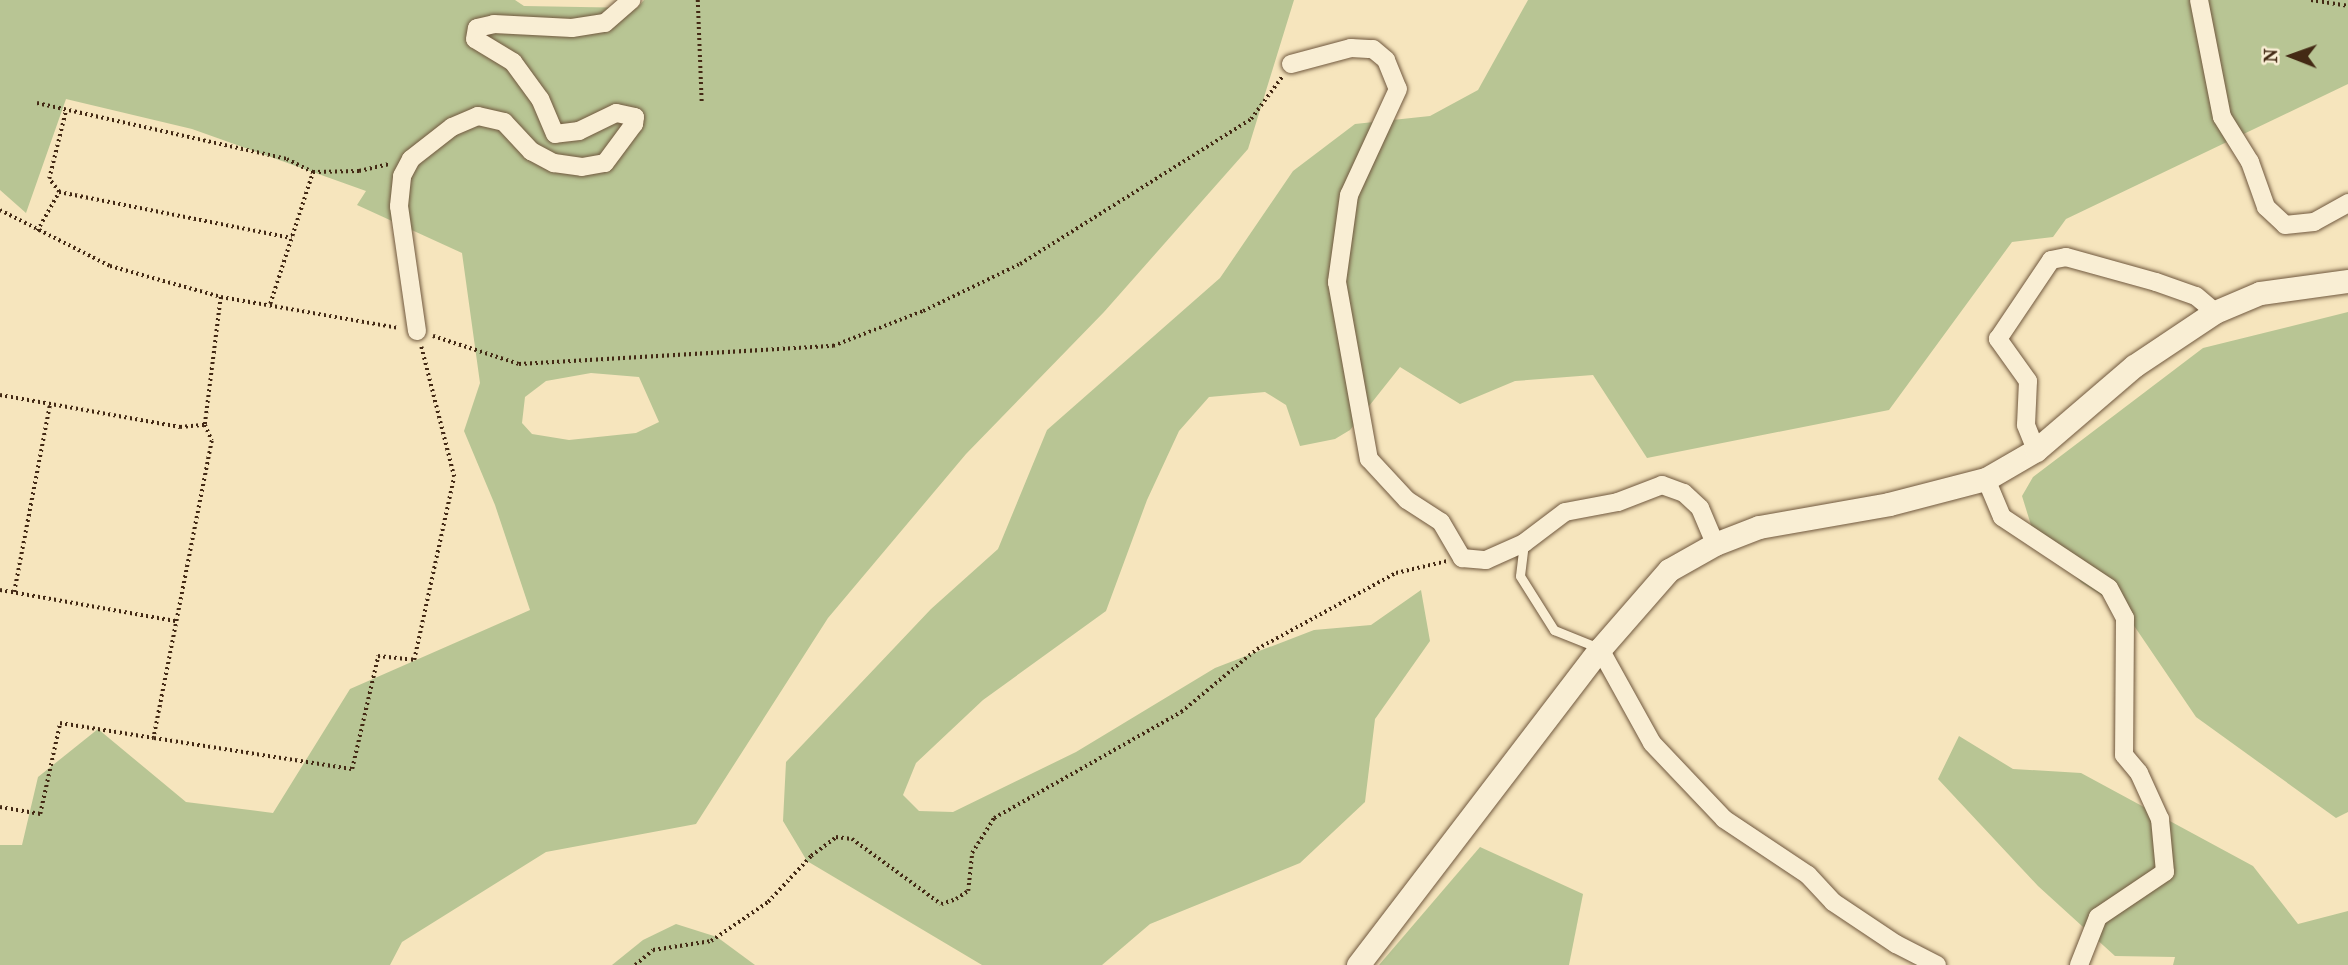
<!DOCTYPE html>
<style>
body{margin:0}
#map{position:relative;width:2348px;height:965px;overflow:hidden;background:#f6e5bd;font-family:"IM FELL French Canon",serif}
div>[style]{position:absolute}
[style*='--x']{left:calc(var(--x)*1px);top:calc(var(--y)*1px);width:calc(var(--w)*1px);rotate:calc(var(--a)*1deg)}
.green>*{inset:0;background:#b8c594}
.path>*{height:3.5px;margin-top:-1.75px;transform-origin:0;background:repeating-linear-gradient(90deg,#432914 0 2px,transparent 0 5.5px)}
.roads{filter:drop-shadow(0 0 2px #70583e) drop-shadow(0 0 2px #70583e)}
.service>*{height:9px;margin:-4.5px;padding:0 4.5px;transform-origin:4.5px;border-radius:4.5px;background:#f9eed4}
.minor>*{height:18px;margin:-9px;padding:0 9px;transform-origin:9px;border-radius:9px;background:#f9eed4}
.tertiary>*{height:23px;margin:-11.5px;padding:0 11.5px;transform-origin:11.5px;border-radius:11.5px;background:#f9eed4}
span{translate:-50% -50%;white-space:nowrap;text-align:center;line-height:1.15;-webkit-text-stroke:7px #f9eed4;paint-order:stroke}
.north{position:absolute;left:2257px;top:21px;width:70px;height:70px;-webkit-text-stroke:5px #f9eed4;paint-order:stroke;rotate:271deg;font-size:19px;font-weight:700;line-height:28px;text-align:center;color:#432914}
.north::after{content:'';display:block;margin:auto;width:24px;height:32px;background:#432914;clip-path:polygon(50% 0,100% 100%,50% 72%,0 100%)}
</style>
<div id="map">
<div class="green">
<i style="clip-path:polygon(evenodd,0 0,515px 0,524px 6px,637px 8px,644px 0,1294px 0,1248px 149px,1104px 312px,966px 454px,828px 618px,696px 824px,546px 852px,402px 942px,390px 965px,0 965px,0 845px,22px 845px,38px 777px,98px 729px,186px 802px,273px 813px,350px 689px,530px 610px,495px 505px,464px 431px,480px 383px,462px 253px,357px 205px,366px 191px,192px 129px,66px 99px,26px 213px,0 190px,0 0,591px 373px,639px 377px,659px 422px,636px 433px,569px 440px,532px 434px,522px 423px,525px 397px,546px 381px,591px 373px)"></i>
<i style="clip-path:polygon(1528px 0,2348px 0,2348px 84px,2066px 219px,2053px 237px,2012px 242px,1889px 410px,1647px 458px,1593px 375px,1515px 381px,1460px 404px,1400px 367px,1350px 430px,1335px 439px,1300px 446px,1286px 405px,1265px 392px,1209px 397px,1179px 431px,1147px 500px,1106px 611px,983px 700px,916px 763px,903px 795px,919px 811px,953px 812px,1076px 752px,1215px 668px,1314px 630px,1371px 625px,1421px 590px,1430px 641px,1375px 719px,1365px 802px,1300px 863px,1150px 924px,1102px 965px,982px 965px,807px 861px,783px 821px,786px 762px,931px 609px,998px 549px,1047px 430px,1220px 278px,1293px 171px,1355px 124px,1430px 116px,1478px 90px)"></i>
<i style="clip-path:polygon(2348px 312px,2348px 812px,2336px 818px,2196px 717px,2122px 608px,2082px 583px,2035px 538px,2022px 496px,2033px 477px,2203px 348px)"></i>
<i style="clip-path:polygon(1959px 736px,2013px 769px,2081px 773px,2253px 866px,2298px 924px,2348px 911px,2348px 965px,2173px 965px,2175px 957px,2115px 956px,2038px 886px,1938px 779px)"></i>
<i style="clip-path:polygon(1480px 847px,1583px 894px,1569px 965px,1379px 965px)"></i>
<i style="clip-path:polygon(676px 924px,717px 937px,755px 965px,612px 965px,643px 940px)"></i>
</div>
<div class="path">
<i style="--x:698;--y:0;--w:103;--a:87.8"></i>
<i style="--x:2311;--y:0;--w:37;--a:9"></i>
<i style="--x:37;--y:103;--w:256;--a:12.6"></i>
<i style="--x:287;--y:159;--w:29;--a:27"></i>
<i style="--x:313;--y:172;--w:46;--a:-1.2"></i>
<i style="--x:359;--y:171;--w:31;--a:-13"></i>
<i style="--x:59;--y:192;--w:237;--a:11.2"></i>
<i style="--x:0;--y:210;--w:123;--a:27"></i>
<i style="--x:110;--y:266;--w:115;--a:15.6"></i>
<i style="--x:221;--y:297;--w:181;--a:9.9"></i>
<i style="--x:37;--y:231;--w:45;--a:-60.6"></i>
<i style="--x:59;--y:192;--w:16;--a:-128"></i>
<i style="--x:49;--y:179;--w:71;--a:-76.2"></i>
<i style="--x:221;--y:297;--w:129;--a:97.1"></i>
<i style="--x:205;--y:425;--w:17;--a:66"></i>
<i style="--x:212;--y:441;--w:303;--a:101.1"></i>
<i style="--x:154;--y:738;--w:200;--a:8.9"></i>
<i style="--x:352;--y:769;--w:116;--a:-77"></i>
<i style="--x:378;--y:656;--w:36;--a:6"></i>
<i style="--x:414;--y:660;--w:187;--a:-77.7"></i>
<i style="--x:454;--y:477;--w:134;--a:-104.2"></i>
<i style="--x:270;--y:304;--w:139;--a:-72"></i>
<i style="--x:433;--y:336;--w:90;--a:18"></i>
<i style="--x:519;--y:364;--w:315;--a:-3.3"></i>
<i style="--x:833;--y:346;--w:97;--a:-21.3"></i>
<i style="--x:923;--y:311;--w:108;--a:-25.9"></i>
<i style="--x:1020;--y:264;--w:273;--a:-32.1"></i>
<i style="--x:1251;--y:119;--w:52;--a:-53.6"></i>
<i style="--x:0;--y:395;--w:183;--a:10.1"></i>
<i style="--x:180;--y:427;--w:25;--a:-5"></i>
<i style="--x:0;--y:590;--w:178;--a:10"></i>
<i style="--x:14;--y:592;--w:192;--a:-79.2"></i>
<i style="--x:0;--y:807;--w:41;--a:9.9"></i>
<i style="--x:40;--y:814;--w:93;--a:-77.6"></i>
<i style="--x:60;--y:723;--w:95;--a:9.1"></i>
<i style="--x:635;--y:965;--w:23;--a:-40"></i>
<i style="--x:653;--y:950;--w:59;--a:-8.8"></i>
<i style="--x:711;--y:941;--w:69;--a:-34.4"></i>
<i style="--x:768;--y:902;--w:63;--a:-46.9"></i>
<i style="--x:811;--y:856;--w:31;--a:-37"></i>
<i style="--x:836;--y:837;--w:16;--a:7"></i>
<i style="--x:852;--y:839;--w:110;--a:36.1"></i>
<i style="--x:941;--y:904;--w:16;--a:-18"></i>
<i style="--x:956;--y:899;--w:14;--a:-34"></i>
<i style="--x:968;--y:891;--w:38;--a:-84"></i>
<i style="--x:972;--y:853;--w:41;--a:-57.8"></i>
<i style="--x:994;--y:818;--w:215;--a:-29.5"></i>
<i style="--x:1181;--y:712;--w:99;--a:-39.7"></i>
<i style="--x:1257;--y:649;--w:158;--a:-28.7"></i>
<i style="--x:1396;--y:573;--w:52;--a:-13.2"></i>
</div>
<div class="roads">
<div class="service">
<i style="--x:1524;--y:543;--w:33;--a:97"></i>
<i style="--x:1520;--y:576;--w:64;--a:57.8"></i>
<i style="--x:1554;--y:630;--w:48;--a:21.8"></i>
</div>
<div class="minor">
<i style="--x:2199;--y:0;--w:119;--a:78.9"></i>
<i style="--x:2222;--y:117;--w:53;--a:58.1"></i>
<i style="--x:2250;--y:162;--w:48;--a:70.4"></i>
<i style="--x:2266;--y:207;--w:26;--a:43"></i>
<i style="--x:2285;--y:225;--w:29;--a:-6"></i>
<i style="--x:2314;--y:222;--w:39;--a:-29"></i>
<i style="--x:1291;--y:64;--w:62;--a:-14.9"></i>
<i style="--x:1351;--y:48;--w:22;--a:3"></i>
<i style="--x:1373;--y:49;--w:17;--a:40"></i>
<i style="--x:1386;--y:60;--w:31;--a:68"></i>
<i style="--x:1398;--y:89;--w:117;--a:114.8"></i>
<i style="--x:1349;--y:195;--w:88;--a:97.9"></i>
<i style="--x:1337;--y:282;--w:180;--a:79.8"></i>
<i style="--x:1369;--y:459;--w:56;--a:47.2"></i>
<i style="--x:1407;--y:500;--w:40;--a:32.9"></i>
<i style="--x:1441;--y:522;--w:42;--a:59.7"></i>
<i style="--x:1462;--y:558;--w:24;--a:5"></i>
<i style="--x:1486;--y:560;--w:42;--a:-24.1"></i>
<i style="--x:1524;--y:543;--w:51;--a:-37.1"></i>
<i style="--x:1565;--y:512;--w:54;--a:-10.7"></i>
<i style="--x:1618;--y:502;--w:47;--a:-21.1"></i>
<i style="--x:1662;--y:485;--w:23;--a:20"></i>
<i style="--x:1684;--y:493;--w:22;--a:43"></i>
<i style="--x:1700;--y:508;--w:39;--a:67"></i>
<i style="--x:417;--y:331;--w:126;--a:-98.2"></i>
<i style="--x:399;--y:206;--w:30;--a:-84"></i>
<i style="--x:402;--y:176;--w:19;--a:-62"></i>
<i style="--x:411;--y:159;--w:52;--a:-38"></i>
<i style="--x:452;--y:127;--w:28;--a:-23"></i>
<i style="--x:478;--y:116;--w:27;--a:13"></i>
<i style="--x:504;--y:122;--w:40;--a:47"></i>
<i style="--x:531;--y:151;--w:26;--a:28"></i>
<i style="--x:554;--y:163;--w:28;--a:8"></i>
<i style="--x:582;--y:167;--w:23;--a:-10"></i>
<i style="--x:605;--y:163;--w:49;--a:-53.4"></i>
<i style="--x:634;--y:124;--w:7;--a:-82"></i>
<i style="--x:635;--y:117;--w:19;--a:-168"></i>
<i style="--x:616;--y:113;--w:41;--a:154.1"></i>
<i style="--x:579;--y:131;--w:24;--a:173"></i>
<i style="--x:555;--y:134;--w:38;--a:-113"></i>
<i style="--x:540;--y:99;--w:46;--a:-126.1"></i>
<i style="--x:513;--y:62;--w:44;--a:-148.8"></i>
<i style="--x:475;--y:39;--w:11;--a:-80"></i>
<i style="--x:477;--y:28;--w:17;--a:-13"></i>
<i style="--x:494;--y:24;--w:78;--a:2.9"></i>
<i style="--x:572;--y:28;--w:33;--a:-9"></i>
<i style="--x:605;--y:23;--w:35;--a:-41"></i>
<i style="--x:2036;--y:450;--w:27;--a:-112"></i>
<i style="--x:2026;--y:425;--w:44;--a:-87.4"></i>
<i style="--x:2028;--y:381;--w:52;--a:-125.5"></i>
<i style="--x:1998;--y:339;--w:95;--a:-56.1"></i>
<i style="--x:2051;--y:260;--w:15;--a:-11"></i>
<i style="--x:2066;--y:257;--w:93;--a:15.5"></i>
<i style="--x:2156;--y:282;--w:42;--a:19.3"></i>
<i style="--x:2196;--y:296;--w:25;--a:40"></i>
<i style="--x:1986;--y:479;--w:41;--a:67.2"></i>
<i style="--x:2002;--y:517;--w:128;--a:33.6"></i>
<i style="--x:2109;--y:588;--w:34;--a:62"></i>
<i style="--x:2125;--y:618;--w:137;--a:90.4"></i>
<i style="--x:2124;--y:755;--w:23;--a:50"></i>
<i style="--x:2139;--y:773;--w:51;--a:65.5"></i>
<i style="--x:2160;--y:819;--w:53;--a:84.6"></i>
<i style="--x:2165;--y:872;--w:81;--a:146.1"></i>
<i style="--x:2098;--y:917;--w:52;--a:111.6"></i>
<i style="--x:1600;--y:649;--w:107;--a:61"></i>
<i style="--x:1652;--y:743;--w:105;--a:46.5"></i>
<i style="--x:1724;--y:819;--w:101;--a:33.7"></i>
<i style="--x:1808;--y:875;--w:37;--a:47"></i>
<i style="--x:1833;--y:902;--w:76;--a:33.7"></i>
<i style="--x:1896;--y:944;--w:46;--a:27.1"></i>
</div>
<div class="tertiary">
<i style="--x:1358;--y:965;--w:398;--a:-52.6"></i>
<i style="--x:1600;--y:649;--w:105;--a:-48.9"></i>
<i style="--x:1669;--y:570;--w:53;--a:-29.5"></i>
<i style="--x:1715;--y:544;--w:47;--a:-21.1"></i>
<i style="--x:1759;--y:527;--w:132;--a:-10"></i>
<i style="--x:1889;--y:504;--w:100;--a:-14.5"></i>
<i style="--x:1986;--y:479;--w:58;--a:-30.1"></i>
<i style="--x:2036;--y:450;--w:129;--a:-40.6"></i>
<i style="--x:2134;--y:366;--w:97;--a:-33.7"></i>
<i style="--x:2215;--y:312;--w:49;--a:-22.9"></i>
<i style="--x:2260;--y:293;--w:89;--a:-7.8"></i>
</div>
</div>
<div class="north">N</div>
</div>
